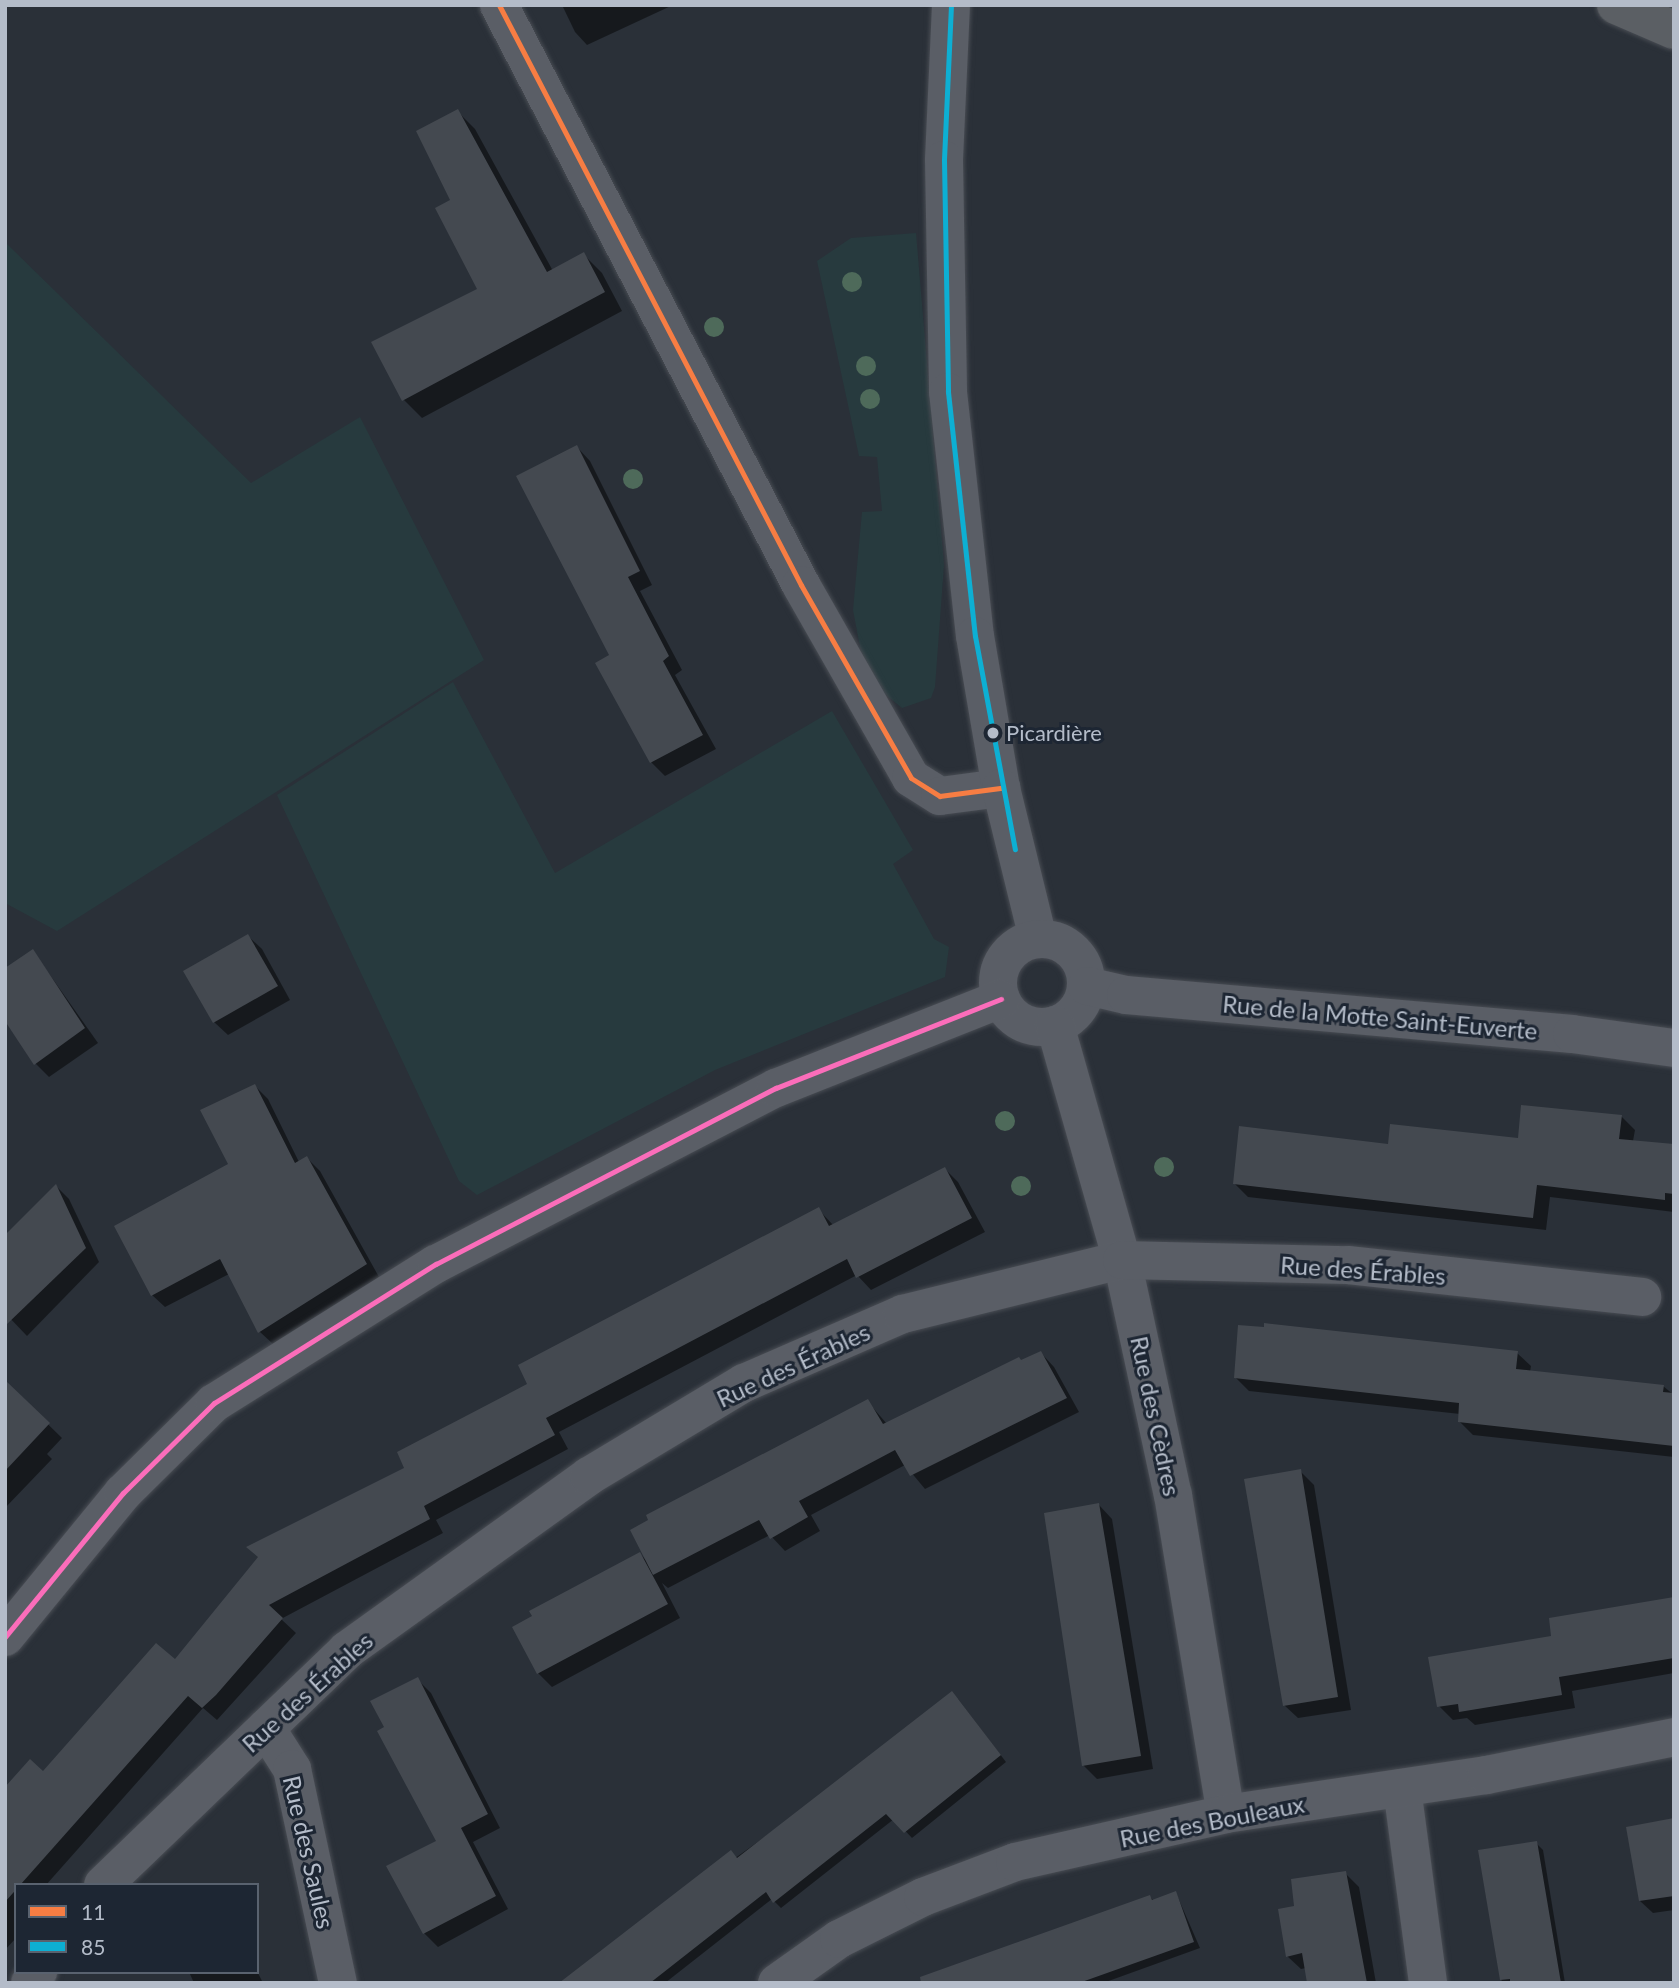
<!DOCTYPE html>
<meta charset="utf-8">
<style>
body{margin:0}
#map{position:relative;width:1679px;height:1988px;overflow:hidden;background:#2a3038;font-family:Lato,sans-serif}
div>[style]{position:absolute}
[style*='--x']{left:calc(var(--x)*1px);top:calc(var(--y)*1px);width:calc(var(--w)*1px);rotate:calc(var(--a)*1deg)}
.green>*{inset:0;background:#273a3e}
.shadow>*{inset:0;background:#0007}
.building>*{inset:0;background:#444950}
.roads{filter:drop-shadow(0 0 2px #484c53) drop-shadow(0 0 2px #484c53)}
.minor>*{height:38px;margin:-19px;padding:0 19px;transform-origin:19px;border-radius:19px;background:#5a5e66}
.minor>.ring{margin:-19px;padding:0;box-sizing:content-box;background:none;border:38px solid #5a5e66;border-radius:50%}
.trunk>*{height:38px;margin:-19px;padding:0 19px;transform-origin:19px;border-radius:19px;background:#5b5f64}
.bus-1>*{height:5px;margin:-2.5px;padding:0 2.5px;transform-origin:2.5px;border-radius:2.5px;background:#f77d43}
.bus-2>*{height:5px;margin:-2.5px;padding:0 2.5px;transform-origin:2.5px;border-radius:2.5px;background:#0dafd3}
.bus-3>*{height:5px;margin:-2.5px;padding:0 2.5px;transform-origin:2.5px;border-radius:2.5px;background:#fb6dba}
.trees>*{width:20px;height:20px;margin:-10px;border-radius:50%;background:#4e6a5a}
.dots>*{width:19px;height:19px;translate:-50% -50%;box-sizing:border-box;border:4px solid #1d2633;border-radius:50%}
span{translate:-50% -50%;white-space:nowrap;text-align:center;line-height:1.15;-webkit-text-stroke:6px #1d2633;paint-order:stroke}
.bus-label{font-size:22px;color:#b4bcc9}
.left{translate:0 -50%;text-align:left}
.street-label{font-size:24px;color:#b4bcc9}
.frame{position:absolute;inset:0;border:7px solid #b4bcc9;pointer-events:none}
.legend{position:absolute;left:14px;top:1883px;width:245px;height:91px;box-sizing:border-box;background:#1d2633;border:2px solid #59626f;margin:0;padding:9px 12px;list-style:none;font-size:21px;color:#b4bcc9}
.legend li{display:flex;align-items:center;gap:14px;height:35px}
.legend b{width:35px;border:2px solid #59626f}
</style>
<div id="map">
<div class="green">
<i style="clip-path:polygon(916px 233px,944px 565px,935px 687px,931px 698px,902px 708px,880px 690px,861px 652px,853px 610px,862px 512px,882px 511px,877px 457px,859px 456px,817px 261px,851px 238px)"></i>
<i style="clip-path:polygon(5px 242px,251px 483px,360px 417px,484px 660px,57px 931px,5px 903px)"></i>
<i style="clip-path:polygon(453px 682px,555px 873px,832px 711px,913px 850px,893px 864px,934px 939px,949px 947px,945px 977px,715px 1070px,477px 1195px,459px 1181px,277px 795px)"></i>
</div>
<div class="shadow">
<i style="clip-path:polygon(562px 5px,673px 5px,587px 45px,575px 32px)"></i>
<i style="clip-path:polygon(457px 111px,475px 129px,553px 271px,584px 255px,602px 273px,622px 311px,422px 418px,404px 400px,373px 343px,479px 289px,453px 201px)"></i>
<i style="clip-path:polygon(577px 447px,590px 461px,652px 585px,640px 591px,682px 670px,675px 675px,716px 749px,665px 776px,651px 762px,598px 664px,611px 656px)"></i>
<i style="clip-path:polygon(248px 936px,262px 949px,290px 1000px,228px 1035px,214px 1022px)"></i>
<i style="clip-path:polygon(33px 951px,98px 1043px,49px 1077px,35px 1063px)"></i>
<i style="clip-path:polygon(255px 1086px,268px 1099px,299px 1162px,307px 1158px,320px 1171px,379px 1277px,273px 1344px,260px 1332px,229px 1274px,165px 1307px,152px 1295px,230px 1165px)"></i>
<i style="clip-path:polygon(1621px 1116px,1635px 1130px,1633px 1141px,1674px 1146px,1674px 1212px,1550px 1197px,1546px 1230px,1248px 1197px,1234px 1183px,1390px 1145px,1520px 1140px)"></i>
<i style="clip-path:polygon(945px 1169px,958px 1182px,985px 1232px,871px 1290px,857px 1275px,559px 1432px,568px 1449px,436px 1520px,443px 1533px,281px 1619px,296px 1633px,217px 1720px,203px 1708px,46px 1885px,16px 1885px,16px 1938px,5px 1950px,5px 1790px,43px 1773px,406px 1469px,530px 1385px,818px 1209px,834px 1226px)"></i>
<i style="clip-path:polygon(56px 1186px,69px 1199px,99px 1262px,27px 1336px,5px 1313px)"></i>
<i style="clip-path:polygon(1265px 1329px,1517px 1353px,1531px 1366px,1530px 1372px,1663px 1386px,1674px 1395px,1674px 1457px,1473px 1435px,1459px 1421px,1460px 1414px,1249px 1391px,1235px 1377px)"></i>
<i style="clip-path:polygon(1041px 1353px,1054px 1367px,1079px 1412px,925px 1489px,905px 1465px,811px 1515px,820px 1531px,785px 1551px,770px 1535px,668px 1588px,662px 1583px,680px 1618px,552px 1687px,538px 1673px,640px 1554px,646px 1560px,868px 1402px,887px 1424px)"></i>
<i style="clip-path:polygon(13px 1390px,62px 1438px,47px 1454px,52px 1459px,5px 1508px,5px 1397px)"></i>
<i style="clip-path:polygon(1300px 1471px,1314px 1485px,1351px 1710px,1298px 1718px,1284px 1705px)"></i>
<i style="clip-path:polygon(1099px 1505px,1112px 1519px,1153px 1769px,1097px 1779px,1084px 1766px)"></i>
<i style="clip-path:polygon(1674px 1599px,1674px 1673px,1572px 1691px,1575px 1708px,1475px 1725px,1467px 1718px,1453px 1720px,1439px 1706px)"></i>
<i style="clip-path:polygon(418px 1680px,431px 1693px,500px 1828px,473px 1842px,508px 1909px,438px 1947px,424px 1933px,439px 1841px,386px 1728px)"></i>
<i style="clip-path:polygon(958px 1699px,1006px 1762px,912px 1838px,894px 1819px,781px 1908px,772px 1899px,665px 1983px,560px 1983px)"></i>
<i style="clip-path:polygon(1674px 1820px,1674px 1910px,1653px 1913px,1640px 1901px)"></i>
<i style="clip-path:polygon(1536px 1843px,1543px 1850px,1565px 1983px,1502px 1983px,1480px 1852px)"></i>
<i style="clip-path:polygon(1345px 1873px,1359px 1887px,1376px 1983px,1309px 1983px,1306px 1968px,1301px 1969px,1287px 1956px,1296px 1907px)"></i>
<i style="clip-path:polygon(1176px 1893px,1200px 1948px,1103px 1983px,915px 1983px,1150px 1897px,1154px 1901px)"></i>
<i style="clip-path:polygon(257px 1971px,263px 1983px,194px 1983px,189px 1972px)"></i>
</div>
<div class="building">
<i style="clip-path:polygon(458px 109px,547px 272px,584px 252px,605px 292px,402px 401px,371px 342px,477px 289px,435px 208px,450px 200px,416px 131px)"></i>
<i style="clip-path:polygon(577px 445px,640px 571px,628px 577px,669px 656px,663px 661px,703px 735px,650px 763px,595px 663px,609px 655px,516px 476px)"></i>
<i style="clip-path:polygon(248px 934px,278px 986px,213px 1023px,183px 971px)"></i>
<i style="clip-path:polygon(33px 949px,85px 1028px,34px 1065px,5px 1021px,5px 968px)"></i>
<i style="clip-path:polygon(255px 1084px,295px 1163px,307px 1156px,367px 1264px,258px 1333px,220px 1259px,151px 1296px,114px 1226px,228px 1164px,200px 1110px)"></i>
<i style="clip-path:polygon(1521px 1105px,1622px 1115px,1619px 1139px,1674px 1144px,1674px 1194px,1665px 1193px,1665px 1200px,1537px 1185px,1533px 1218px,1233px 1184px,1239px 1126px,1388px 1144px,1390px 1124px,1518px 1138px)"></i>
<i style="clip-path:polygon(945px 1167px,972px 1218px,856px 1278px,847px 1259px,546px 1418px,555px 1435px,424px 1506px,430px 1519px,269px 1605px,283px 1618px,216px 1695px,202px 1708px,188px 1696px,5px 1902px,5px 1787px,30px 1759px,43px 1771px,156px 1643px,175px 1659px,258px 1557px,246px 1547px,404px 1468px,397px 1452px,527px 1384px,518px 1365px,819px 1207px,829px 1226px)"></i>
<i style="clip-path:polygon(56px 1184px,86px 1248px,5px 1326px,5px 1235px)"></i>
<i style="clip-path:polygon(1264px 1323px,1518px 1351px,1516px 1369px,1664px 1385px,1663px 1392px,1674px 1393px,1674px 1446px,1458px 1422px,1459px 1403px,1234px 1378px,1238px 1325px,1264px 1327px)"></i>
<i style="clip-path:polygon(1041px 1351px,1067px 1398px,910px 1476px,895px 1450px,799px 1501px,808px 1517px,770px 1539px,759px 1520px,653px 1575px,630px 1530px,648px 1520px,646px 1515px,868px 1399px,883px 1424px,1019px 1357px,1021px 1360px)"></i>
<i style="clip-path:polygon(5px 1380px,50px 1423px,5px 1471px)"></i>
<i style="clip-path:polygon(1301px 1469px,1338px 1697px,1283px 1706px,1244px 1479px)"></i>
<i style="clip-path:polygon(1099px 1503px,1141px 1756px,1082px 1766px,1044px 1513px)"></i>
<i style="clip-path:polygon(640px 1552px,668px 1604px,537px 1674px,512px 1627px,532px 1616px,529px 1611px)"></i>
<i style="clip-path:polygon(1674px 1597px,1674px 1658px,1559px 1677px,1562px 1695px,1459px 1712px,1458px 1704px,1437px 1707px,1428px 1657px,1551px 1636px,1549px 1618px)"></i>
<i style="clip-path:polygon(418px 1677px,488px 1814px,461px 1828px,496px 1896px,423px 1934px,386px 1866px,436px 1841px,377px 1731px,384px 1727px,370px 1701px)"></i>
<i style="clip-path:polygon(952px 1691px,1001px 1755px,904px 1833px,886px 1814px,773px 1903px,766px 1892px,650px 1983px,559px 1983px,731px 1850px,737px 1858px)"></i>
<i style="clip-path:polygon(1674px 1818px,1674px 1896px,1639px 1901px,1626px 1827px)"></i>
<i style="clip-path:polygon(1537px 1841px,1561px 1983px,1510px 1983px,1510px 1979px,1500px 1980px,1478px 1850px)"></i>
<i style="clip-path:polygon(1346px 1871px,1367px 1983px,1307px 1983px,1302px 1953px,1286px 1957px,1278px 1909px,1294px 1906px,1291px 1879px)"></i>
<i style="clip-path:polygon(1176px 1891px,1194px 1942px,1079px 1983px,921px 1983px,920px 1977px,1150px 1895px,1152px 1900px)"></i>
</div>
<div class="roads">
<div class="minor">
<i style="--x:499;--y:5;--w:654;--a:62.49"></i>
<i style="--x:801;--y:585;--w:222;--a:60.3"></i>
<i style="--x:911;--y:778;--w:34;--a:32"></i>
<i style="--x:940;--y:796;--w:62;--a:-7.5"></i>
<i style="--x:951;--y:5;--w:155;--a:92.6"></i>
<i style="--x:944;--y:160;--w:232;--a:89"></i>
<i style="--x:948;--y:392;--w:245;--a:83.7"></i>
<i style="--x:975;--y:636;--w:154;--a:80.3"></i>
<i style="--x:1001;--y:788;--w:155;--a:76.2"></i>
<i class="ring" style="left:998px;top:939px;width:50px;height:50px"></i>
<i style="--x:1087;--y:986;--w:40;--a:13"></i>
<i style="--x:1126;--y:995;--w:448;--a:5"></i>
<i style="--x:1572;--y:1034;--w:103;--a:7.8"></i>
<i style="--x:1055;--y:1025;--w:244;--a:74.1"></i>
<i style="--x:1122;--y:1260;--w:240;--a:77.8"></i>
<i style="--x:1173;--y:1495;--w:323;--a:80.6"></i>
<i style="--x:5;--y:1637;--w:186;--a:-50.7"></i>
<i style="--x:123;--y:1493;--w:128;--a:-44.7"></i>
<i style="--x:214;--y:1403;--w:262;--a:-32.1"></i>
<i style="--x:436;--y:1264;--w:383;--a:-27.4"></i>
<i style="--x:776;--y:1088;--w:242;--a:-21.6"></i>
<i style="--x:266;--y:1728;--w:49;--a:57.6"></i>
<i style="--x:292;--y:1769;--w:219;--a:77.9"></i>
<i style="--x:1402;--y:1788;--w:197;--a:82.4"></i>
<i style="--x:103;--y:1885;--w:339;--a:-43.9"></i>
<i style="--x:347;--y:1650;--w:298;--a:-35.7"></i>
<i style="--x:589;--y:1476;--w:181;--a:-31"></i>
<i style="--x:744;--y:1383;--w:173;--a:-23.5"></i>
<i style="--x:903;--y:1314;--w:226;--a:-13.9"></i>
<i style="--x:1122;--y:1260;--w:226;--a:1.3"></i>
<i style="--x:1348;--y:1265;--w:296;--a:6.2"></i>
<i style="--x:30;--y:1983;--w:14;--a:-54"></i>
<i style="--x:777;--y:1983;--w:76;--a:-35.4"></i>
<i style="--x:839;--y:1939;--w:94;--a:-26.6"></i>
<i style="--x:923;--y:1897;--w:98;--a:-20.8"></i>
<i style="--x:1015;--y:1862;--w:216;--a:-12.8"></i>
<i style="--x:1226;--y:1814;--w:263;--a:-8.5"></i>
<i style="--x:1486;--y:1775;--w:192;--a:-11.4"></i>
</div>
<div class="trunk">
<i style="--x:1616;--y:5;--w:63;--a:23.3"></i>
</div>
</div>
<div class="bus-1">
<i style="--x:499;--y:5;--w:654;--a:62.49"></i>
<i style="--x:801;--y:585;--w:222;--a:60.3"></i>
<i style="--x:911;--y:778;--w:34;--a:32"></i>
<i style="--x:940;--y:796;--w:62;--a:-7.5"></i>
</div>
<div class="bus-2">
<i style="--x:951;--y:5;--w:155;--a:92.6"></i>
<i style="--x:944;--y:160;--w:232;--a:89"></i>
<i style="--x:948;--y:392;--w:245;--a:83.7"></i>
<i style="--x:975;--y:636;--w:217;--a:79.4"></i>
</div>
<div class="bus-3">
<i style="--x:5;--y:1637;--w:186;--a:-50.7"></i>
<i style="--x:123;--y:1493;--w:128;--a:-44.7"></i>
<i style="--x:214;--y:1403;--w:262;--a:-32.1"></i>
<i style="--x:436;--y:1264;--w:383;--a:-27.4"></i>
<i style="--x:776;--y:1088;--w:242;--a:-21.6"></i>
</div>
<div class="trees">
<i style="left:852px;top:282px"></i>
<i style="left:714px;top:327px"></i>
<i style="left:866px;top:366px"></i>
<i style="left:870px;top:399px"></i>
<i style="left:633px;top:479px"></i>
<i style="left:1005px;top:1121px"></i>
<i style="left:1164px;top:1167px"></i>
<i style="left:1021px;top:1186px"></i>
</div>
<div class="dots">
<i style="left:993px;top:733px;background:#b4bcc9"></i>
</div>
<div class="bus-label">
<span class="left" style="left:1006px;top:733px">Picardière</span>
</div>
<div class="street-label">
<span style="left:1380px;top:1017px;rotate:5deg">Rue de la Motte Saint-Euverte</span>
<span style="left:1363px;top:1270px;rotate:4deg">Rue des Érables</span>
<span style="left:793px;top:1365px;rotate:-25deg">Rue des Érables</span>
<span style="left:1156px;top:1416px;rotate:78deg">Rue des Cèdres</span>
<span style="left:307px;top:1692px;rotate:-42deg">Rue des Érables</span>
<span style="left:1212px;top:1821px;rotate:-11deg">Rue des Bouleaux</span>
<span style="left:309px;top:1852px;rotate:77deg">Rue des Saules</span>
</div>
<div class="frame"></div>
<ul class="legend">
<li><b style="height:9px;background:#f77d43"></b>11</li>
<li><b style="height:9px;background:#0dafd3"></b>85</li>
</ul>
</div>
